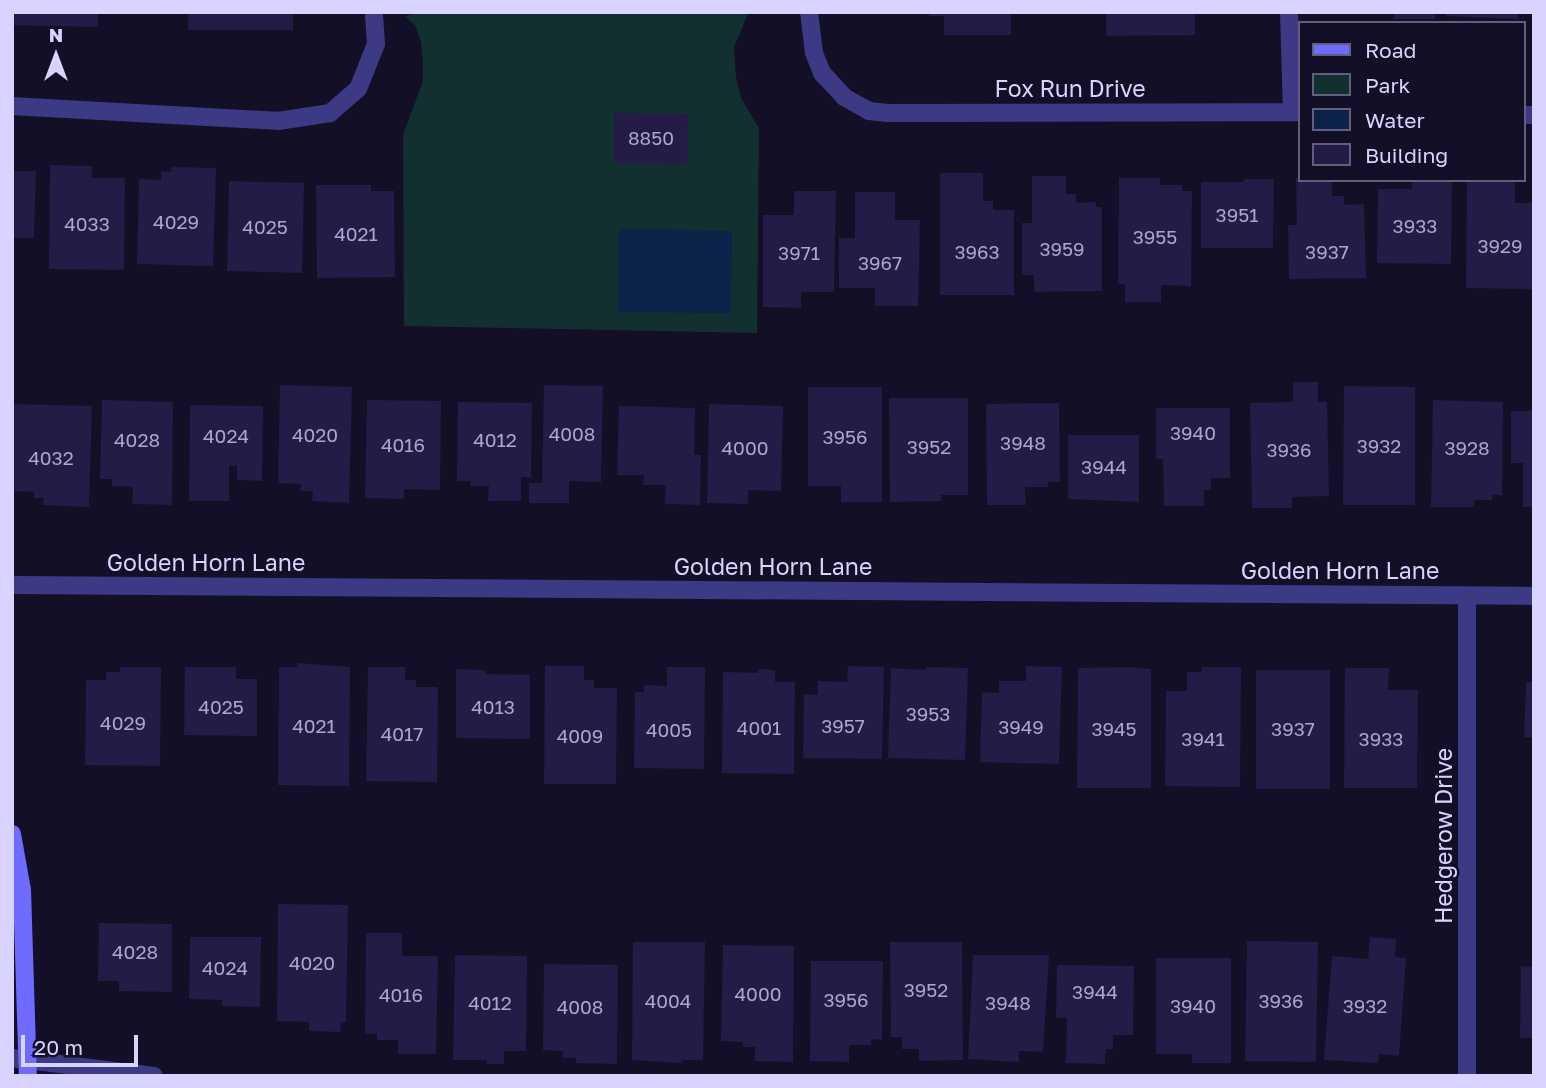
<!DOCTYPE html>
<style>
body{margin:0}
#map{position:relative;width:1546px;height:1088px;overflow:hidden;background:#130f26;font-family:"Golos Text",sans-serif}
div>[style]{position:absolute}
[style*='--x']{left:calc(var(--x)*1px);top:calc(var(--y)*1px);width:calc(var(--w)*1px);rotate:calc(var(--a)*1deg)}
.green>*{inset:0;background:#12302f}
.water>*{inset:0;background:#0c2248}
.building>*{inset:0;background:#241b47}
.street>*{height:18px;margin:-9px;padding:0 9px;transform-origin:9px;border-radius:9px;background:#3d3a85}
.secondary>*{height:18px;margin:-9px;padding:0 9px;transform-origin:9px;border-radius:9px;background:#6f6bff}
span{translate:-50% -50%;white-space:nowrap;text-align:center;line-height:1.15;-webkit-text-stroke:5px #130f26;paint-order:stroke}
.number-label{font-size:19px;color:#aca6d1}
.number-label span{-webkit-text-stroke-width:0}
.street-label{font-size:23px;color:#d9d4ff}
.frame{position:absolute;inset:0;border:14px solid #d9d4ff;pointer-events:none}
.legend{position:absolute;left:1298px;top:21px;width:228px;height:161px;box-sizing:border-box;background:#130f26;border:2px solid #625e7d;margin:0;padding:9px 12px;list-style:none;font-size:21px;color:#d9d4ff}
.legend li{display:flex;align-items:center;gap:14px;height:35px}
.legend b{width:35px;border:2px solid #625e7d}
.north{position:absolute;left:21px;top:21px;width:70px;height:70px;-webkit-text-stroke:5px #130f26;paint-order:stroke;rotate:0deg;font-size:19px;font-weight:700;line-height:28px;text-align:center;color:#d9d4ff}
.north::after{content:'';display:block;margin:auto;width:24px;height:32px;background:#d9d4ff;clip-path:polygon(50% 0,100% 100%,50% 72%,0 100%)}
.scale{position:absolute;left:21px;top:1035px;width:117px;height:32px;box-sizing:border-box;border:4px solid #d9d4ff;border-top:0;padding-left:9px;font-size:21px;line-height:24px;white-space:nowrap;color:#d9d4ff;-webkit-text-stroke:5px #130f26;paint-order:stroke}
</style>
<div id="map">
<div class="green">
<i style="clip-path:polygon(420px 12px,749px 12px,734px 47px,736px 78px,742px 100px,759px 128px,757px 333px,404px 326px,403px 135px,423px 81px,423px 62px,421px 42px,415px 25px,405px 16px)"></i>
</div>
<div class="water">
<i style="clip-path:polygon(619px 229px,732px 231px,731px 313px,618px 312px)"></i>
</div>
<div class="building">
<i style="clip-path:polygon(12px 12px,98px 12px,98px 27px,12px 25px)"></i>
<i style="clip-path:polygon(188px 12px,293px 12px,293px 30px,188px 30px)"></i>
<i style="clip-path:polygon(929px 12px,1011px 12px,1011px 35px,944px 35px,944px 16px,929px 16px)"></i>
<i style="clip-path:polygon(1106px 12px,1195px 12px,1195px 35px,1106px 36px)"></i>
<i style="clip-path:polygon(1394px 12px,1435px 12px,1435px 19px,1394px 19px)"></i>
<i style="clip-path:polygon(1446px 12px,1518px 12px,1518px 19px,1446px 16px)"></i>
<i style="clip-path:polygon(614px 113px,688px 114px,687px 164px,614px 163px)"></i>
<i style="clip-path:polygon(50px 165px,92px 166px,92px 178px,125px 178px,124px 270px,49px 269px)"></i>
<i style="clip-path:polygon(172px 167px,216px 168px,213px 266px,137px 264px,139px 179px,161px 180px,161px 171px,171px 172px)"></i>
<i style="clip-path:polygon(12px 171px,36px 171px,34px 238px,12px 238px)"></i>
<i style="clip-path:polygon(940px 173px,983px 173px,983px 201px,993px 201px,993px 210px,1014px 210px,1014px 295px,940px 295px)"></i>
<i style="clip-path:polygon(1032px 176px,1066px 176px,1066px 194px,1076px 194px,1076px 203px,1096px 202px,1096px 207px,1102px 207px,1102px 291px,1034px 292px,1034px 275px,1022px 275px,1022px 223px,1032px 223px)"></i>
<i style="clip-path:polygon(1119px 178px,1160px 178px,1160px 185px,1182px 185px,1182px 191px,1192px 191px,1191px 286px,1161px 285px,1161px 302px,1125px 302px,1125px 284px,1118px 284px)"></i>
<i style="clip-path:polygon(1296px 178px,1332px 180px,1332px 196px,1344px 196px,1344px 205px,1364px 204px,1366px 278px,1289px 279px,1288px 225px,1297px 225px)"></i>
<i style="clip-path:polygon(1244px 179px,1274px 179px,1273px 248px,1201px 248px,1201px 182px,1244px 182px)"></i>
<i style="clip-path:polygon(1412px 180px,1452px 180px,1451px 264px,1377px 263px,1378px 189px,1412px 189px)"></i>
<i style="clip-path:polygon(1467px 180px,1515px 180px,1515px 203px,1534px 203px,1534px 289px,1466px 288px)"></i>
<i style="clip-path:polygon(229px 181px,304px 183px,302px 273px,227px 271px)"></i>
<i style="clip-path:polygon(316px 185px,371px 185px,371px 191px,394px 191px,395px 277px,317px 278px)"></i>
<i style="clip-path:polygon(794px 191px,836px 191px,834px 292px,801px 292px,801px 308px,763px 307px,763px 215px,794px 215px)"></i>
<i style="clip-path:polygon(855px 192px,895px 192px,895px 220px,920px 220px,918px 306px,875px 306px,875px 288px,839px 288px,839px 238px,855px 238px)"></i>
<i style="clip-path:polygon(1293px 382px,1318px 382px,1318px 402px,1327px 402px,1329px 496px,1292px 497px,1292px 508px,1252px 508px,1250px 403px,1293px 402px)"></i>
<i style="clip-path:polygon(280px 385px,352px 387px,349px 503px,312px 501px,313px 491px,300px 491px,301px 484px,278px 483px)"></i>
<i style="clip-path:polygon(544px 385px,603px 386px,601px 482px,569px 481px,569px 503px,529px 503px,529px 483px,542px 483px)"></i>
<i style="clip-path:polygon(1344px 386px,1415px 387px,1415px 505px,1343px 505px)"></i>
<i style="clip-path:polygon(808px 387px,882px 387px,882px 502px,841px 502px,841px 486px,808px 486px)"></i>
<i style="clip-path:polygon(889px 398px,968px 398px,968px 495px,941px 495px,941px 501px,890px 502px)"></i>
<i style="clip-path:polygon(102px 400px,173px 402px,172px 505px,132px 504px,133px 487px,112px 486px,112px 479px,100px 479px)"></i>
<i style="clip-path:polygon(367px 400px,441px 401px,440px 490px,404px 489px,404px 499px,365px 498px)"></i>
<i style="clip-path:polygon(1433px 400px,1503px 402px,1502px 495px,1493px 495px,1492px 500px,1474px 500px,1474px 507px,1431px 507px)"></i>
<i style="clip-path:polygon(458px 402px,532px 403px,531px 478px,521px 477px,521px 501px,488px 501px,489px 486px,470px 486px,471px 481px,457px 481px)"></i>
<i style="clip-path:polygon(1059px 403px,1060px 482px,1048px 482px,1048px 487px,1025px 487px,1026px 505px,987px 505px,986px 404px)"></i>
<i style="clip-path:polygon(13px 404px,92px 406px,89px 507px,43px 505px,44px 498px,34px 498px,34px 492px,12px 491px)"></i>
<i style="clip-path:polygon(709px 404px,783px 406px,781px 491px,748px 490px,748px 504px,707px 503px)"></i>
<i style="clip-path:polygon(190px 405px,263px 406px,262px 481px,237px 480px,237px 466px,229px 466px,229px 501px,189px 501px)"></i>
<i style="clip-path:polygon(619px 406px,695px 408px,694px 455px,701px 455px,700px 505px,665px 504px,666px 485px,643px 485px,644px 475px,617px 475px)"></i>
<i style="clip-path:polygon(1156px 408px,1230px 408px,1230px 478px,1211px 478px,1211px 490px,1204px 490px,1204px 506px,1164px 506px,1163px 459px,1156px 459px)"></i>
<i style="clip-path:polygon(1511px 411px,1534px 411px,1534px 507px,1523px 507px,1523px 463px,1511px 463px)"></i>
<i style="clip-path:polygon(1068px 435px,1139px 435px,1139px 502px,1068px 499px)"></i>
<i style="clip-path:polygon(297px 663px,350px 667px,349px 786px,278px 785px,279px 667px,297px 667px)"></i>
<i style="clip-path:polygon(545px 666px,584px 666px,584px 680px,594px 680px,594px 688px,617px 688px,616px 784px,544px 784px)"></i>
<i style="clip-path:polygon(848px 666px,884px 667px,882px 759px,803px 758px,804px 694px,818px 695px,818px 681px,847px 682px)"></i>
<i style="clip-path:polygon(1026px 666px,1062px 667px,1059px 764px,980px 762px,982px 692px,999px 693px,999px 681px,1026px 681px)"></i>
<i style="clip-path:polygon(120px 667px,161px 667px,160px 766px,85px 765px,86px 680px,106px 680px,106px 672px,120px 672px)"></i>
<i style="clip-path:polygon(185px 667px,236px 667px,236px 679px,257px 679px,257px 736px,184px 735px)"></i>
<i style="clip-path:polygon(368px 667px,405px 667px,405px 680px,416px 680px,416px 687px,438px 687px,437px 782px,366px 781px)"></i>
<i style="clip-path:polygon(667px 667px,705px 667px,704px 769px,634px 768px,635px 692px,644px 692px,644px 685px,667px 686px)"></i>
<i style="clip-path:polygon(926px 667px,968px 668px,965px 760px,888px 758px,891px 668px,926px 670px)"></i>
<i style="clip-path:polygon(1130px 667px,1151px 669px,1151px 788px,1077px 788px,1078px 668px)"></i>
<i style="clip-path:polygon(1202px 667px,1241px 667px,1240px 787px,1165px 786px,1166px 691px,1187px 691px,1187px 672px,1202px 672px)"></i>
<i style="clip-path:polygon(1345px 668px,1389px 668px,1388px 690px,1418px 690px,1417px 788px,1344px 788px)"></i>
<i style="clip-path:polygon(456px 669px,485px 670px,485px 674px,530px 675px,530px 739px,456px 738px)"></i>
<i style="clip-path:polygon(758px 669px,775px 670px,775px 682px,795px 682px,794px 774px,722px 773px,723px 672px,758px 673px)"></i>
<i style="clip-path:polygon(1256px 670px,1330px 670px,1330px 789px,1256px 789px)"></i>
<i style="clip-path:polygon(1526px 682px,1534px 682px,1534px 737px,1524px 737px)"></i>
<i style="clip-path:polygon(278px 904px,348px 905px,346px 1022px,341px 1022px,340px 1032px,309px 1031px,309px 1022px,277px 1021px)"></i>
<i style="clip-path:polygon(99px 923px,172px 924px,172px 992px,119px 991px,119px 981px,98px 981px)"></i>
<i style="clip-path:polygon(366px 933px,402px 933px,402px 956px,438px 956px,436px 1054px,398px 1054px,398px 1040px,377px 1040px,377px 1034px,365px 1034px)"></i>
<i style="clip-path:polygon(190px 937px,261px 937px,260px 1007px,222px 1006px,222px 1000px,189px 999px)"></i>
<i style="clip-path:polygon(1370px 937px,1396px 939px,1395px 957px,1406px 958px,1399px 1056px,1379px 1054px,1378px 1063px,1324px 1060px,1332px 956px,1368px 959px)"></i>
<i style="clip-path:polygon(1247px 941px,1318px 942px,1316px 1062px,1245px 1061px)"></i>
<i style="clip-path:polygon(633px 942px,705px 942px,703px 1060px,682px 1060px,681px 1063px,632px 1060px)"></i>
<i style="clip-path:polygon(890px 942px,962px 942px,963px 1060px,919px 1061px,919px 1049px,902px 1049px,902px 1037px,891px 1037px)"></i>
<i style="clip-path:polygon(723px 945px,794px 946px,793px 1062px,755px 1061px,755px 1047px,743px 1047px,743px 1042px,721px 1041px)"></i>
<i style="clip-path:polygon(455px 955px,527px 956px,526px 1051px,504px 1051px,504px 1064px,487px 1064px,487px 1060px,453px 1060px)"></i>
<i style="clip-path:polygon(973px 955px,1049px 955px,1043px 1052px,1019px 1051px,1019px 1062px,968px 1059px)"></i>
<i style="clip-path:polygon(1156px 958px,1231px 958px,1231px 1063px,1192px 1063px,1192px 1054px,1156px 1054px)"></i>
<i style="clip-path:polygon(811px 961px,883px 961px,882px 1040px,871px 1039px,871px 1045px,849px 1045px,849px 1062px,810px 1061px)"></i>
<i style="clip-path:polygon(544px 964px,618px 965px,617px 1064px,576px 1063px,576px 1058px,563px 1058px,563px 1051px,543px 1050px)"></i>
<i style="clip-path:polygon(1057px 965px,1134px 966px,1133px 1035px,1113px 1035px,1113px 1049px,1106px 1049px,1105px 1064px,1066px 1063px,1067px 1018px,1056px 1018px)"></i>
<i style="clip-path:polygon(1521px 966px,1534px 967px,1534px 1038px,1520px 1038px)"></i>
</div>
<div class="street">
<i style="--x:809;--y:12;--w:41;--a:83"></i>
<i style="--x:814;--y:53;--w:22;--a:68"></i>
<i style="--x:822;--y:73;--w:33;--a:47"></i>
<i style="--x:844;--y:97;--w:29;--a:29"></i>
<i style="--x:869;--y:111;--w:19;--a:6"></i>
<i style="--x:888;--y:113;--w:411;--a:-0.1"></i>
<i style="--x:1289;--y:12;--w:100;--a:88.3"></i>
<i style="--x:12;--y:106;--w:266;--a:3.2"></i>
<i style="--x:278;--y:121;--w:53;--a:-8.7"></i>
<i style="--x:330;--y:113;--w:37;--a:-41"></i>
<i style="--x:358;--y:89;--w:48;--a:-68.2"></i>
<i style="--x:376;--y:44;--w:32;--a:-94"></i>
<i style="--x:1523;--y:115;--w:11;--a:0"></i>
<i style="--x:12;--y:585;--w:1522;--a:0.41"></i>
<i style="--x:1467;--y:596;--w:480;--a:90"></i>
<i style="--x:12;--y:1058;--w:143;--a:7.2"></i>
</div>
<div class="secondary">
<i style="--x:12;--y:834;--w:57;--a:79.9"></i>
<i style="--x:22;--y:890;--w:186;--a:88.2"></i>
</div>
<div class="number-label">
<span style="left:651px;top:138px">8850</span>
<span style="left:1237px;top:215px">3951</span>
<span style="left:176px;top:222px">4029</span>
<span style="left:87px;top:224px">4033</span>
<span style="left:1415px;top:226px">3933</span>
<span style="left:265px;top:227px">4025</span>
<span style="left:356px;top:234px">4021</span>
<span style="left:1155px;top:237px">3955</span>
<span style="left:1500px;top:246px">3929</span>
<span style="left:1062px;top:249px">3959</span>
<span style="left:977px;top:252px">3963</span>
<span style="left:1327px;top:252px">3937</span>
<span style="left:799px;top:253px">3971</span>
<span style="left:880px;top:263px">3967</span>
<span style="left:1193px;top:433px">3940</span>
<span style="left:572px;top:434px">4008</span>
<span style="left:315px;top:435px">4020</span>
<span style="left:226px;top:436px">4024</span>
<span style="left:845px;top:437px">3956</span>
<span style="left:137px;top:440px">4028</span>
<span style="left:495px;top:440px">4012</span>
<span style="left:1023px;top:443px">3948</span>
<span style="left:403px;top:445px">4016</span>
<span style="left:1379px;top:446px">3932</span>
<span style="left:929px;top:447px">3952</span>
<span style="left:745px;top:448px">4000</span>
<span style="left:1467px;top:448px">3928</span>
<span style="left:1289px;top:450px">3936</span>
<span style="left:51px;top:458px">4032</span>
<span style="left:1104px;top:467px">3944</span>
<span style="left:221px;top:707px">4025</span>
<span style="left:493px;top:707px">4013</span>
<span style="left:928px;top:714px">3953</span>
<span style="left:123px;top:723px">4029</span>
<span style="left:314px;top:726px">4021</span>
<span style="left:843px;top:726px">3957</span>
<span style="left:1021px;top:727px">3949</span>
<span style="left:759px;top:728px">4001</span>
<span style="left:1114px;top:729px">3945</span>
<span style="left:1293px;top:729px">3937</span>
<span style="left:669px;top:730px">4005</span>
<span style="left:402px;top:734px">4017</span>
<span style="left:580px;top:736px">4009</span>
<span style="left:1203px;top:739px">3941</span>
<span style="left:1381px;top:739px">3933</span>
<span style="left:135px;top:952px">4028</span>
<span style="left:312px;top:963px">4020</span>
<span style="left:225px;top:968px">4024</span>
<span style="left:926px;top:990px">3952</span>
<span style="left:1095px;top:992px">3944</span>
<span style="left:758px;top:994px">4000</span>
<span style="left:401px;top:995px">4016</span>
<span style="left:846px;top:1000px">3956</span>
<span style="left:668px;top:1001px">4004</span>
<span style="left:1281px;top:1001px">3936</span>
<span style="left:490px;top:1003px">4012</span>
<span style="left:1008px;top:1003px">3948</span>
<span style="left:1193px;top:1006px">3940</span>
<span style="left:1365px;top:1006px">3932</span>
<span style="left:580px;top:1007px">4008</span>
</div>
<div class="street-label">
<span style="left:1070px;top:88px">Fox Run Drive</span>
<span style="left:206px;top:562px">Golden Horn Lane</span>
<span style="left:773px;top:566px">Golden Horn Lane</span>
<span style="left:1340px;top:570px">Golden Horn Lane</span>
<span style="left:1443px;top:836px;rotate:-90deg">Hedgerow Drive</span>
</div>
<div class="frame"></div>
<ul class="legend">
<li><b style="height:9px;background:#6f6bff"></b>Road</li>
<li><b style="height:19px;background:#12302f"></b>Park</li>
<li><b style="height:19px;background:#0c2248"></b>Water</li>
<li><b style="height:19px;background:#241b47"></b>Building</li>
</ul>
<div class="north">N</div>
<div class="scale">20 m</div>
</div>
